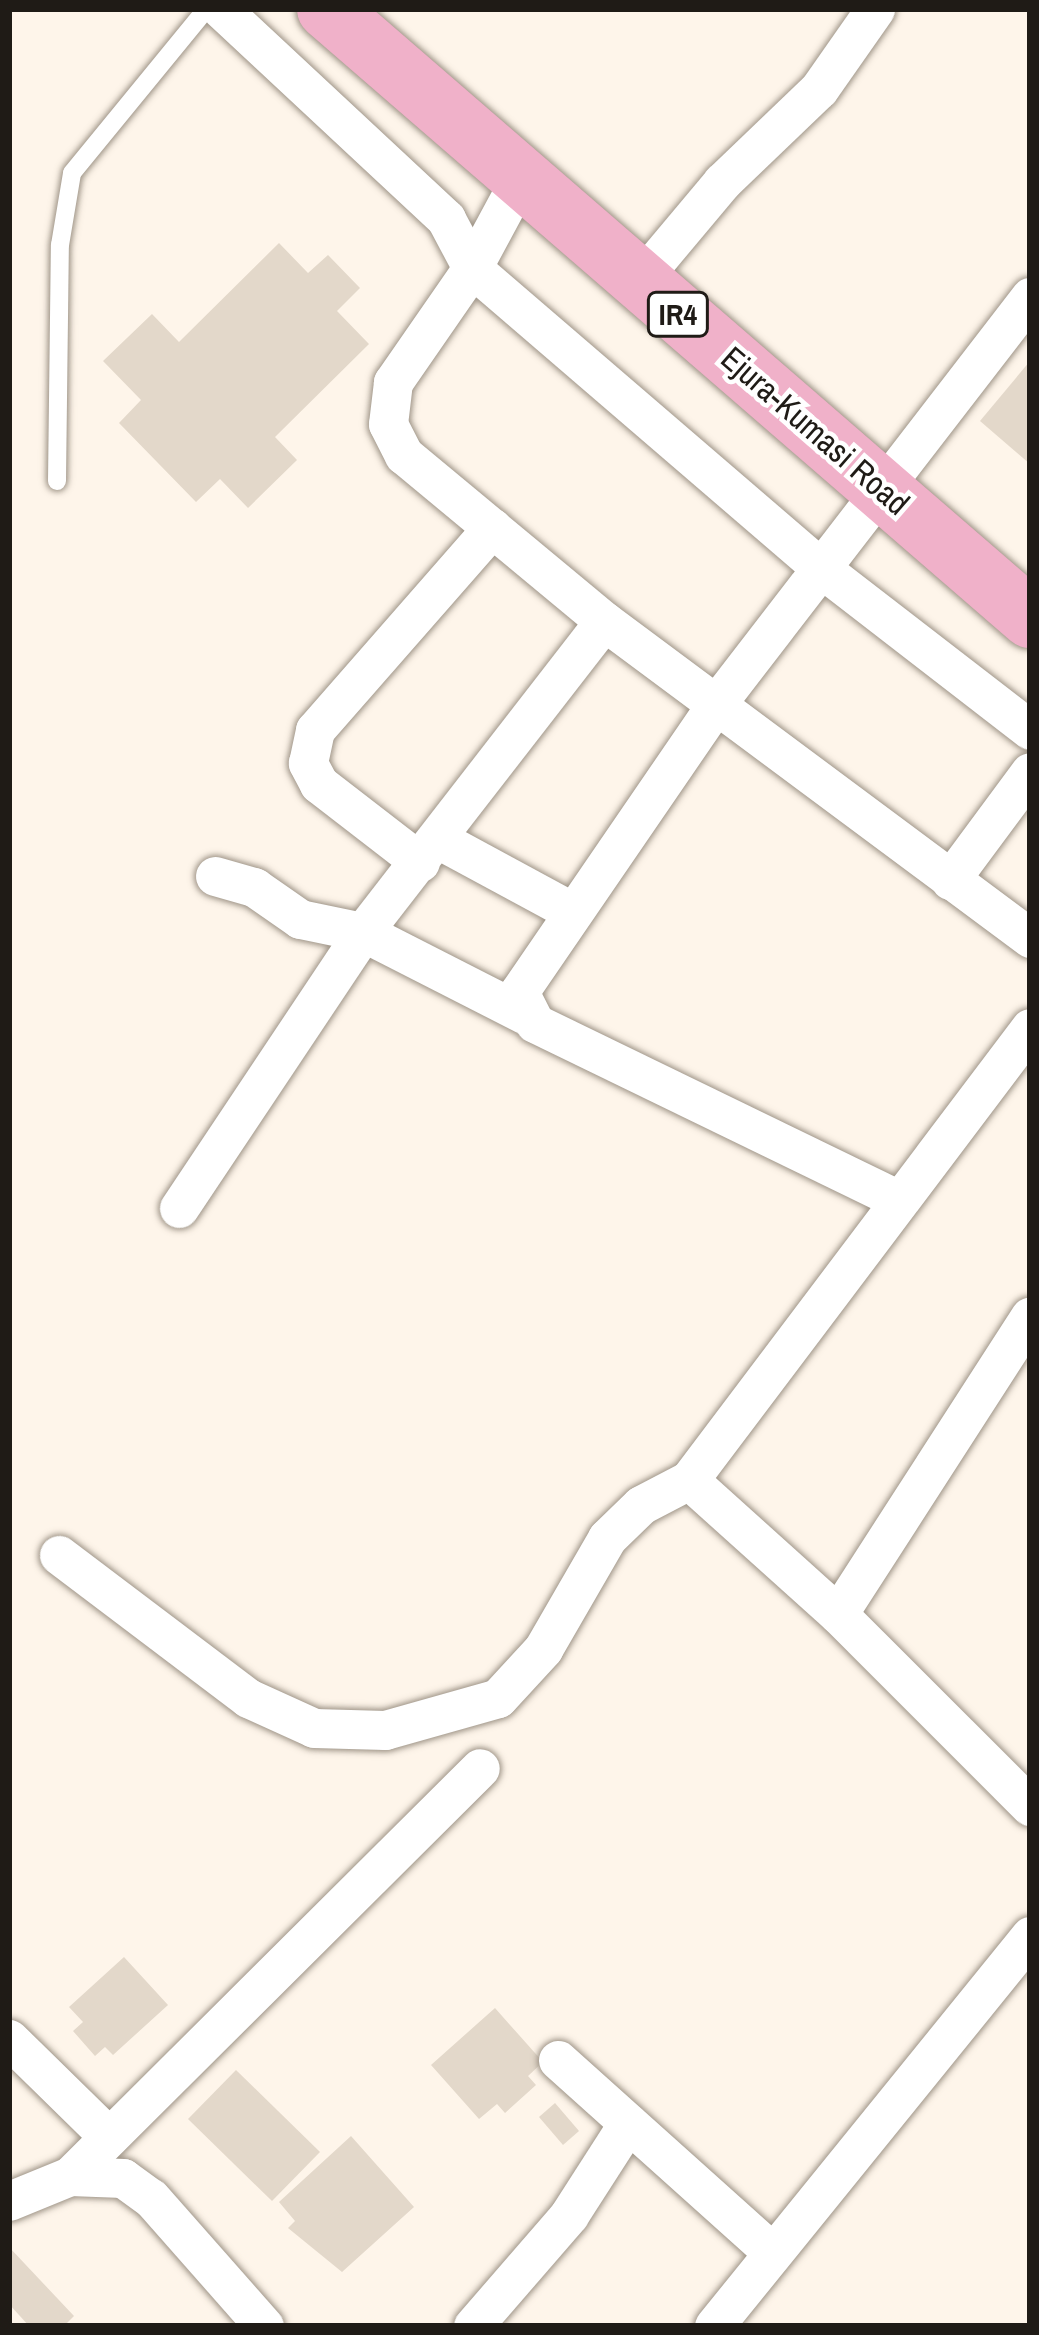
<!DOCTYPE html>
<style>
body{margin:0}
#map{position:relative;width:1039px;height:2335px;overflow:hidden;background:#fef5ea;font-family:"Archivo Narrow",sans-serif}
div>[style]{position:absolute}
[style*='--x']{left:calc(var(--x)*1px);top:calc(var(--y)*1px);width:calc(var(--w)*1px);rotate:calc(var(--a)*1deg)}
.building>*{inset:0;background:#e3d8ca}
.roads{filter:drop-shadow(0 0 3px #9f9588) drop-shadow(0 0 3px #9f9588)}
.service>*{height:18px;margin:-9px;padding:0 9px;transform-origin:9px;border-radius:9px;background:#fff}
.minor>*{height:39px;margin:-19.5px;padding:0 19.5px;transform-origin:19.5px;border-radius:19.5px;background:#fff}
.primary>*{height:60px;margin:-30px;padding:0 30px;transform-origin:30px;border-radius:30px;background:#f0b1c9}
span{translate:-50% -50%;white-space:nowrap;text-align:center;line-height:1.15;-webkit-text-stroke:9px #fff;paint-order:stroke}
.shield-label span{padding:3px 9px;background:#fff;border:3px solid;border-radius:9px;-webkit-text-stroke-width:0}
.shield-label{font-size:30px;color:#1f1b16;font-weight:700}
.street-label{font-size:33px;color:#1f1b16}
.frame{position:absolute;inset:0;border:12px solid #1f1b16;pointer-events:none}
</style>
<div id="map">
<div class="building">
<i style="clip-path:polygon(279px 243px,308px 273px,328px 255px,360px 288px,337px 311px,369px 344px,275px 437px,297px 460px,248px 508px,220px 479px,196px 502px,119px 423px,141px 400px,103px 361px,152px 314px,179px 342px)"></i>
<i style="clip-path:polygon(1030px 361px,1030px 464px,980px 421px)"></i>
<i style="clip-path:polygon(124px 1957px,168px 2005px,113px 2055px,105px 2047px,95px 2056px,73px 2031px,83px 2022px,69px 2007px)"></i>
<i style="clip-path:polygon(495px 2008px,543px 2062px,528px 2076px,536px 2085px,505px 2113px,497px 2104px,479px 2119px,431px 2065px)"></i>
<i style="clip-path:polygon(236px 2070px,320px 2152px,272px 2201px,188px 2119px)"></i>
<i style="clip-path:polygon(555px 2103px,579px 2131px,563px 2145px,539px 2117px)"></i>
<i style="clip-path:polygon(351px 2136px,414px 2207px,342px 2272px,288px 2228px,295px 2221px,279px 2202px)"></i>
<i style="clip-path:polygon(9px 2247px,74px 2316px,64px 2326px,29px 2326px,9px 2304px)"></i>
</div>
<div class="roads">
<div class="service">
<i style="--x:57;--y:481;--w:236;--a:-89.3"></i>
<i style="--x:60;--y:245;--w:73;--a:-80.5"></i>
<i style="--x:72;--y:173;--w:212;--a:-50.7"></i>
</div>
<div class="minor">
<i style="--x:221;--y:9;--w:308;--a:43"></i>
<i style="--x:446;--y:219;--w:55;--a:62"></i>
<i style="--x:472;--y:268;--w:462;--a:40.7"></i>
<i style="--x:822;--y:569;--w:263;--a:37.7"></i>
<i style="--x:520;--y:179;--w:101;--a:118.3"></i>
<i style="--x:472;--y:268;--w:139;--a:124.7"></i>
<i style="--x:393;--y:382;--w:42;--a:96.8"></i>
<i style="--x:388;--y:424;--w:35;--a:63"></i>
<i style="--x:404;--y:455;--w:260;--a:39.7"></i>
<i style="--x:604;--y:621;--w:531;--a:36.65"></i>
<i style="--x:639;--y:281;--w:129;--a:-50"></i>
<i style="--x:722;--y:182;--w:134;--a:-43.8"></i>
<i style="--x:819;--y:89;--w:98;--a:-55"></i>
<i style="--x:438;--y:839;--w:153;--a:28.4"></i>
<i style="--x:420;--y:862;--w:128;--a:-142.3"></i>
<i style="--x:319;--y:784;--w:24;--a:-118"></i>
<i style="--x:308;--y:763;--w:34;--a:-78"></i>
<i style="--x:315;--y:730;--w:269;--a:-48.8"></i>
<i style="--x:215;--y:876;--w:41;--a:15.8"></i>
<i style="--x:254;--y:887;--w:56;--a:34.8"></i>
<i style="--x:300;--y:919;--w:64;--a:11.7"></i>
<i style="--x:363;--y:932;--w:393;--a:-52.2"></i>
<i style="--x:950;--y:880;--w:134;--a:-53.5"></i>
<i style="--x:899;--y:1200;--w:405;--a:-154.1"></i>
<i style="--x:535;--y:1023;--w:35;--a:-117"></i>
<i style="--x:519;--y:992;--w:350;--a:-55.6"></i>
<i style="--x:717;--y:703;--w:513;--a:-52.37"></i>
<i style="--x:179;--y:1208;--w:332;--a:-56.3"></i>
<i style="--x:363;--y:932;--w:181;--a:27"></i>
<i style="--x:689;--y:1480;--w:200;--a:42"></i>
<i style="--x:838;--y:1614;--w:272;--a:45"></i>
<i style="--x:59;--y:1555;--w:237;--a:37.1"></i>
<i style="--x:248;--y:1698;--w:72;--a:24.4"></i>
<i style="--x:314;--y:1728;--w:71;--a:1.6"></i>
<i style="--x:385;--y:1730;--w:117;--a:-15.8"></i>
<i style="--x:498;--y:1698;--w:67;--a:-47.4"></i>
<i style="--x:543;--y:1649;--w:128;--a:-60"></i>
<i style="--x:607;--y:1538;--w:47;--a:-44.1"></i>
<i style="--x:641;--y:1505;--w:54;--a:-27.5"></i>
<i style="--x:689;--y:1480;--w:566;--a:-52.97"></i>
<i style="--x:838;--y:1614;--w:354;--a:-57.2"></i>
<i style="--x:9;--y:2039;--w:140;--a:44.4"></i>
<i style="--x:558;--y:2060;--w:286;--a:41.9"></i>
<i style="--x:70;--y:2176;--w:578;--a:-44.86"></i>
<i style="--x:9;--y:2201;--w:66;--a:-22.3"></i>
<i style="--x:70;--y:2176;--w:53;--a:2.2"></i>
<i style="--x:123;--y:2178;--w:34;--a:36"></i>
<i style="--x:151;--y:2198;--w:171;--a:48.6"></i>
<i style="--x:473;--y:2326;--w:147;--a:-49.1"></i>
<i style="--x:569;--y:2215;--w:109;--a:-57.3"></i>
<i style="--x:714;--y:2326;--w:502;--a:-50.98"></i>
</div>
<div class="primary">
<i style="--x:327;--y:9;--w:930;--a:40.9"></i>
</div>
</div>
<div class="shield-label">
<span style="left:678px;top:314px">IR4</span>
</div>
<div class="street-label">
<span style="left:815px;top:431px;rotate:41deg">Ejura-Kumasi Road</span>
</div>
<div class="frame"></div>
</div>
